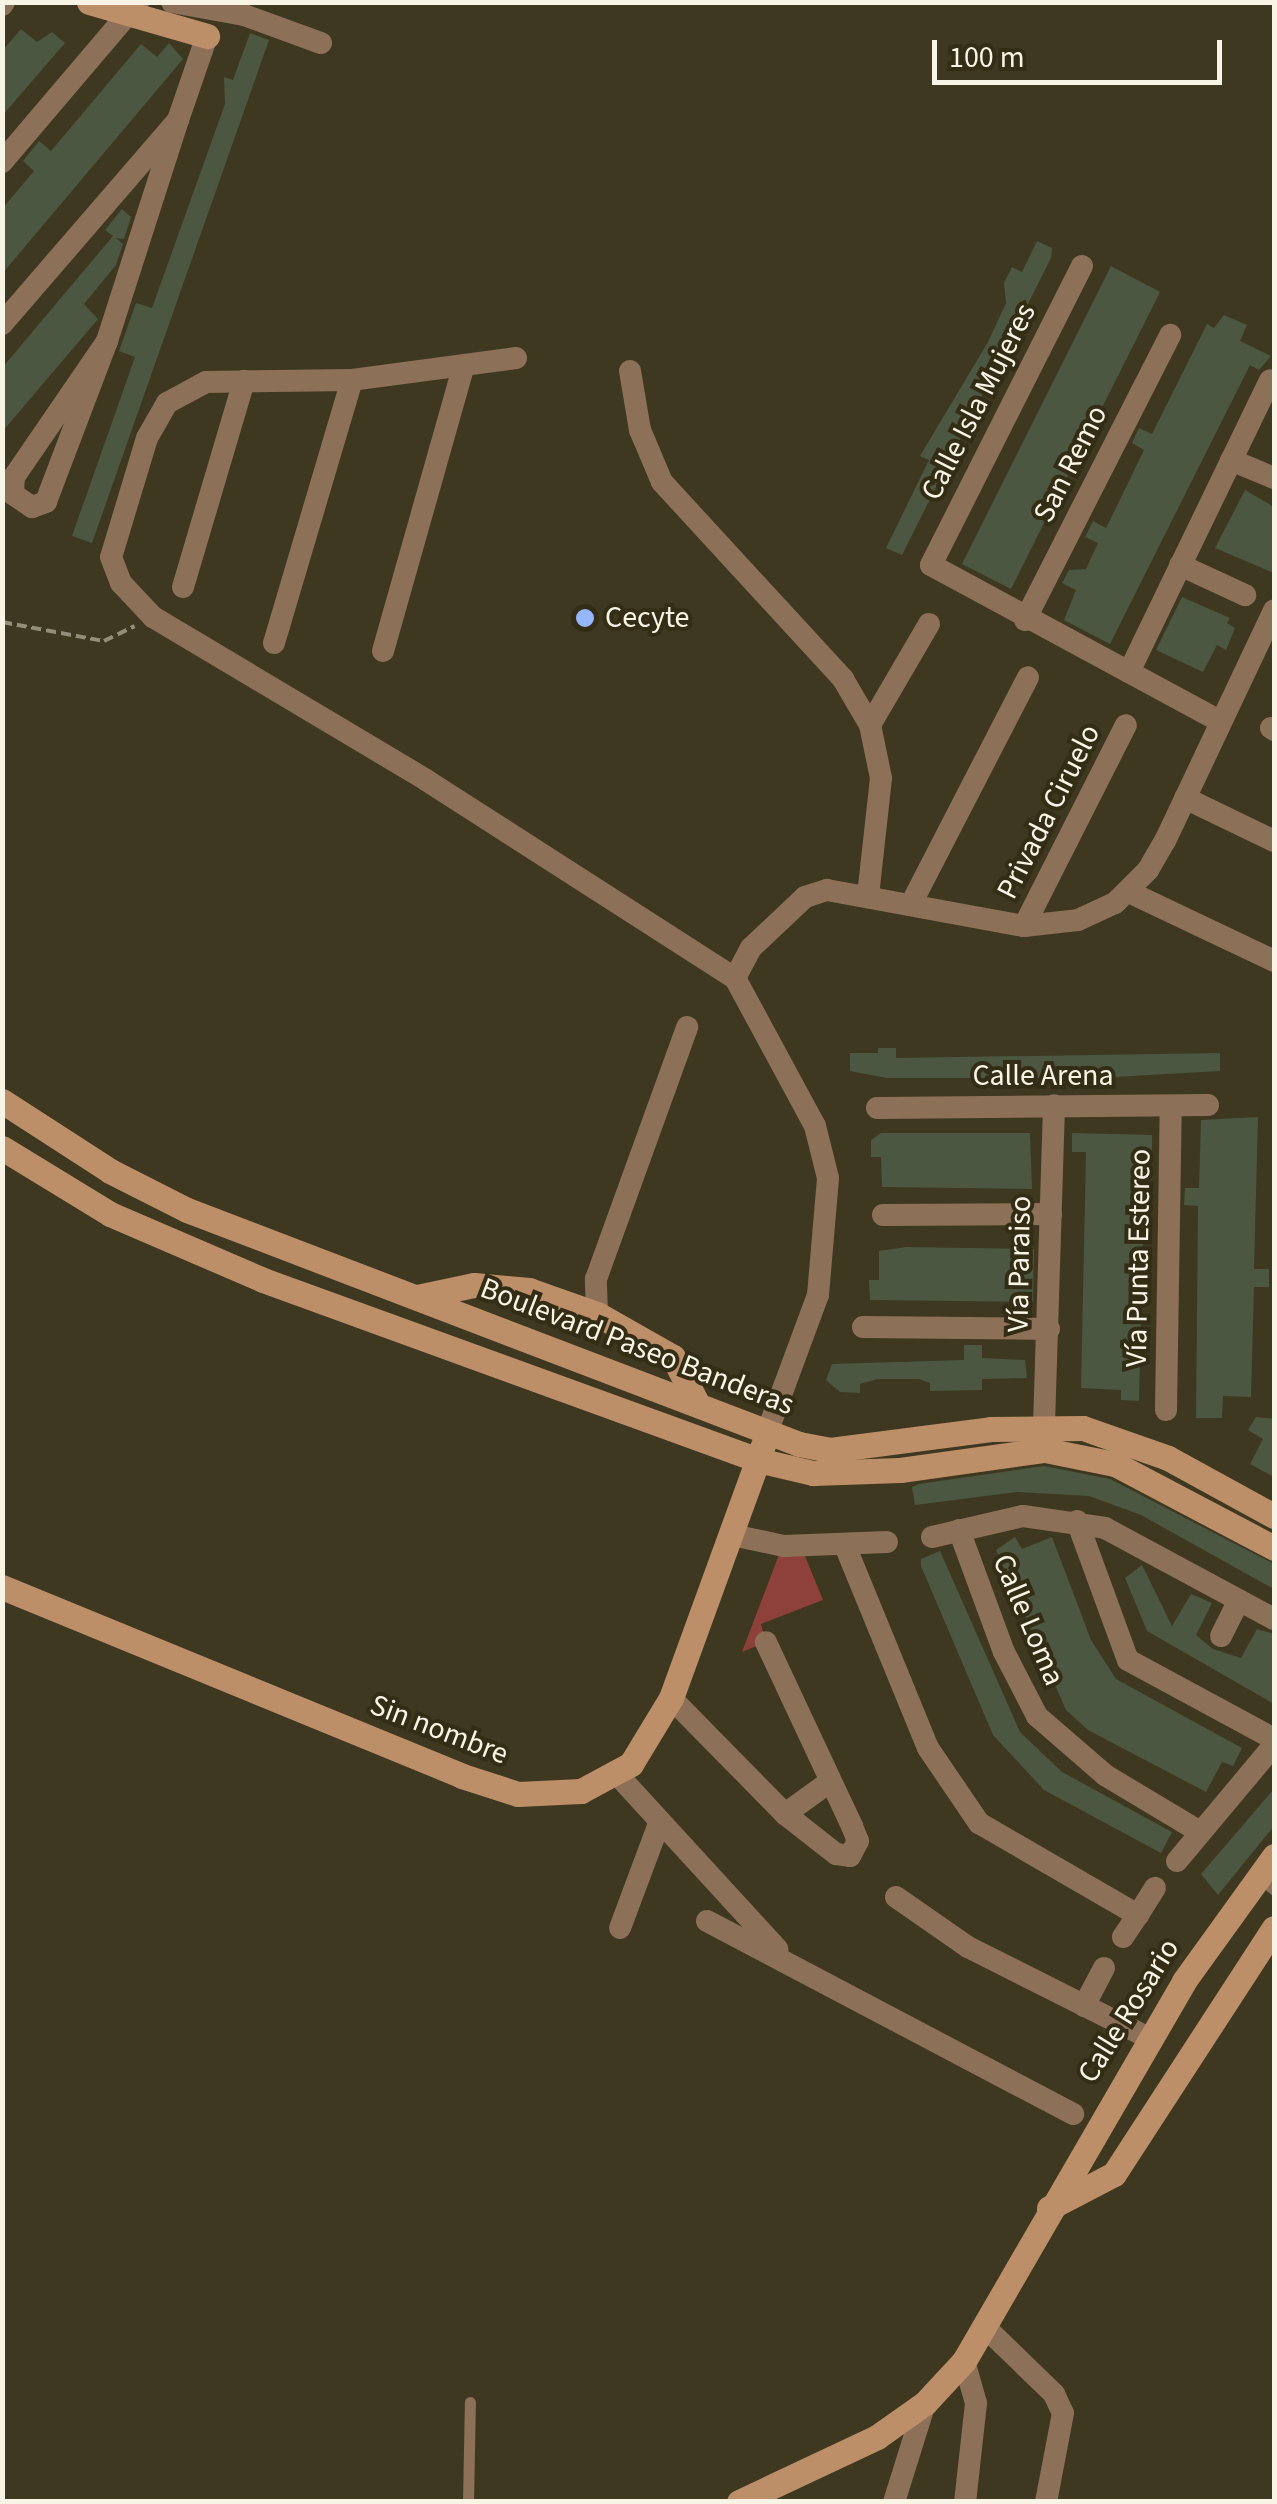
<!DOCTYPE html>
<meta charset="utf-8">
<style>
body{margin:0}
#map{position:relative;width:1277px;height:2504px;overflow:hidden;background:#3e3820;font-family:"Source Sans 3",sans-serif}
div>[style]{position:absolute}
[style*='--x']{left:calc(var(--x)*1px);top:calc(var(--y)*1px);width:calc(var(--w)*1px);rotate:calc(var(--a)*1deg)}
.green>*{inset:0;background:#8e413a}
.building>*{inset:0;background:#4b5740}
.path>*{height:4px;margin-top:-2px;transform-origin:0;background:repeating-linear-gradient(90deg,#938e7a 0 10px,transparent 0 15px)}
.lane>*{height:11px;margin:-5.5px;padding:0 5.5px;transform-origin:5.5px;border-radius:5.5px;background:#8d7058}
.street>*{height:22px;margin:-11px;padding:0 11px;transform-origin:11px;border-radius:11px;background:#8d7058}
.secondary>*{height:25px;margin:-12.5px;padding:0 12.5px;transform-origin:12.5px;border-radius:12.5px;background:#bd8f68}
.dots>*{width:28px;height:28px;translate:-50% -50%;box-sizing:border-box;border:5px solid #342d16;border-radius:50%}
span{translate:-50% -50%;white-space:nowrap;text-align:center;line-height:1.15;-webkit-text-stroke:8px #342d16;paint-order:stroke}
.street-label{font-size:30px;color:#f9f5e6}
.poi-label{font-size:30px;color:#f9f5e6}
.left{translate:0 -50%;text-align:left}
.frame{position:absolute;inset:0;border:5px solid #f9f5e6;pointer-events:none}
.scale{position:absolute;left:932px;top:40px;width:290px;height:45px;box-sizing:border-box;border:5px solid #f9f5e6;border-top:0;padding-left:12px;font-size:30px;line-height:35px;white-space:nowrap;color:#f9f5e6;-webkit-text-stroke:8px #342d16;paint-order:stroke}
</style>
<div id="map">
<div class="green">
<i style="clip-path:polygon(780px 1552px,805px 1556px,823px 1600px,761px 1624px,766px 1642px,742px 1652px)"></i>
</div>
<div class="building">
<i style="clip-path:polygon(21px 29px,37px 42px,52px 32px,65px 43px,2px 116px,2px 51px)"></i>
<i style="clip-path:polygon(250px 33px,269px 40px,92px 543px,72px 536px,135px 357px,119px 351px,136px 303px,152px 308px,225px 104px,224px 77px,233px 80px)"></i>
<i style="clip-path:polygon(169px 43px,183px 59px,2px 274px,2px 209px,34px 171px,23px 161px,39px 141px,51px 151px,141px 44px,157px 57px)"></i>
<i style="clip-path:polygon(122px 209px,131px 217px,124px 239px,116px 238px,123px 244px,116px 265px,84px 304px,98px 319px,2px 432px,2px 368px,113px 236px,105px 230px)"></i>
<i style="clip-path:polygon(1037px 241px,1052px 248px,1051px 258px,902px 555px,886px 548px,929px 460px,920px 456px,988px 342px,1006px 303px,1004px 283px,1012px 267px,1022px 272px)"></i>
<i style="clip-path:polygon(1111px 266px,1160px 292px,1011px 589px,962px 564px)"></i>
<i style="clip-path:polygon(1224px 315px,1247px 325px,1240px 341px,1271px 356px,1259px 370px,1250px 365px,1110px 644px,1064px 620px,1076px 590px,1062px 583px,1069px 570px,1086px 569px,1098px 543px,1085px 537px,1093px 521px,1106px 528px,1114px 512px,1144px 450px,1132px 443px,1139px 428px,1152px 434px,1207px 324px,1214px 328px)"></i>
<i style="clip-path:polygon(1245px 490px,1274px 507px,1274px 573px,1215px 548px)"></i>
<i style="clip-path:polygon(1182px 597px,1230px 618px,1227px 623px,1235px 628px,1226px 650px,1217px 645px,1203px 672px,1156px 650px)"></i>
<i style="clip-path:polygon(878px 1048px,896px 1048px,896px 1058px,1220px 1053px,1220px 1071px,1096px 1078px,887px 1078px,850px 1071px,850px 1053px,878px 1053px)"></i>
<i style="clip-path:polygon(1258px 1117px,1254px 1269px,1269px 1269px,1269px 1287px,1254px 1287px,1251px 1397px,1223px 1396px,1222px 1418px,1196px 1418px,1198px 1206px,1184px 1205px,1185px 1188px,1199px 1188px,1201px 1120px)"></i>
<i style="clip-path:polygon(881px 1133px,1030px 1133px,1032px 1189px,882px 1187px,881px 1157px,871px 1157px,871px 1140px)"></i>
<i style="clip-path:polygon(1072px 1133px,1152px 1135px,1152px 1153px,1145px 1153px,1139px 1401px,1121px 1400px,1121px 1390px,1081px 1388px,1086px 1152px,1072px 1152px)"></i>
<i style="clip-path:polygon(906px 1247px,1034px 1249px,1033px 1302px,870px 1300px,869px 1280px,879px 1280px,879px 1251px)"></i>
<i style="clip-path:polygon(964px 1345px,982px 1345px,982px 1358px,1025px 1360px,1027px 1378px,982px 1379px,982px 1390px,930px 1391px,930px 1383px,919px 1379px,878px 1379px,860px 1384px,860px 1393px,840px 1392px,826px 1380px,832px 1364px,964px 1360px)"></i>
<i style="clip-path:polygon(1256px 1417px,1274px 1419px,1274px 1477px,1250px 1464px,1263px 1439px,1248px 1430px)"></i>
<i style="clip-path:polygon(1044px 1466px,1110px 1479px,1274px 1564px,1274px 1589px,1141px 1515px,1089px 1496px,1017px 1492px,915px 1505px,912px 1487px,919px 1484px)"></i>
<i style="clip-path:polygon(1015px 1537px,1022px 1549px,1052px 1537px,1091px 1640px,1116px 1679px,1242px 1748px,1233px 1766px,1222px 1762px,1206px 1792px,1088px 1730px,1066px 1710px,996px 1550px)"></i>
<i style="clip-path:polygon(940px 1551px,1020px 1732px,1062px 1772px,1172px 1832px,1161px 1853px,1044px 1790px,993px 1735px,921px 1566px,921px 1559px)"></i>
<i style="clip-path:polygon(1142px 1565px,1172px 1626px,1191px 1594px,1212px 1603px,1196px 1635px,1213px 1649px,1241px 1658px,1257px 1629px,1274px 1634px,1274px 1704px,1147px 1631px,1125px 1578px)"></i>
<i style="clip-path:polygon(1274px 1789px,1274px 1826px,1218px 1895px,1201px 1874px)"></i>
</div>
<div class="path">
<i style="--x:2;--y:622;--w:104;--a:10.6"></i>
<i style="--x:104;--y:641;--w:34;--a:-26"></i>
</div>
<div class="lane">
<i style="--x:1257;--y:1876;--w:22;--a:39"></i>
<i style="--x:468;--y:2502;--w:100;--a:-88.9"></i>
</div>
<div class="street">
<i style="--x:172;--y:2;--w:73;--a:10.2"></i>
<i style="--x:244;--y:15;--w:82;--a:20"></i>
<i style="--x:2;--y:5;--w:4;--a:-56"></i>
<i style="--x:2;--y:162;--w:210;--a:-49.6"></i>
<i style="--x:1082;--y:266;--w:335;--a:116.8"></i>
<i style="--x:931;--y:565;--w:328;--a:28.4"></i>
<i style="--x:2;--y:324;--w:269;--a:-49.2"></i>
<i style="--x:178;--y:120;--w:89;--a:-71"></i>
<i style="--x:107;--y:341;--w:172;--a:110.8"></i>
<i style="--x:46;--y:502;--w:15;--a:160"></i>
<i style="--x:32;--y:507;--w:23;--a:-146"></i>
<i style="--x:13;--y:494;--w:17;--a:-87"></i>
<i style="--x:14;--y:477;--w:165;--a:-55.6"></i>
<i style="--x:107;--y:341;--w:232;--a:-72.2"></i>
<i style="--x:516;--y:358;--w:165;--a:172.4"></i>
<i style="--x:352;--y:380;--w:146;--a:179.2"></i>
<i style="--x:206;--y:382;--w:44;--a:151.7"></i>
<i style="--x:167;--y:403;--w:40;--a:119.7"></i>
<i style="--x:147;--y:438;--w:124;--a:106.8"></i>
<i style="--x:111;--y:557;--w:28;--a:69"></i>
<i style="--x:121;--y:583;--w:47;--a:46.7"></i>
<i style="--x:153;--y:617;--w:318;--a:30.8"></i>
<i style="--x:426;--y:780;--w:367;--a:32.7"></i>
<i style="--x:630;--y:371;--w:60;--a:80.4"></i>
<i style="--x:640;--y:430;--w:56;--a:67.1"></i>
<i style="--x:662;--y:482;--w:268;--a:47.4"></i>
<i style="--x:843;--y:679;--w:53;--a:59.6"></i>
<i style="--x:870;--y:725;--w:54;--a:78.3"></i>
<i style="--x:881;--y:778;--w:118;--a:96.3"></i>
<i style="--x:1231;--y:460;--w:47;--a:22.7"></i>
<i style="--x:1180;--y:565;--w:72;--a:24.8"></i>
<i style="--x:183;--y:587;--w:215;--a:-73.5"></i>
<i style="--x:1025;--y:620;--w:320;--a:-63"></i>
<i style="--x:274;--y:643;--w:274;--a:-73.5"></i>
<i style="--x:383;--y:651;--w:293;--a:-74.2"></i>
<i style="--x:1129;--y:672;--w:324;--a:-64.2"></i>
<i style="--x:870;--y:725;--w:117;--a:-59.7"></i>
<i style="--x:1271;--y:728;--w:4;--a:34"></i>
<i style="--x:1185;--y:798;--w:99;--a:25.8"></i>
<i style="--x:1129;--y:892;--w:161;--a:25.4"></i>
<i style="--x:911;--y:904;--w:255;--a:-62.7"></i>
<i style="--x:1024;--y:926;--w:225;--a:-63.1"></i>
<i style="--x:877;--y:1108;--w:331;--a:-0.5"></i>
<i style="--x:883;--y:1215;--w:168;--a:-0.3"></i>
<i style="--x:597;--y:1314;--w:35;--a:-92"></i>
<i style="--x:596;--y:1279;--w:268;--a:-70.1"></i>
<i style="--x:863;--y:1327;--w:186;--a:0.6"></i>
<i style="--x:1166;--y:1410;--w:304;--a:-89.1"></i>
<i style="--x:1044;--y:1425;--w:320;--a:-88.2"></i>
<i style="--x:768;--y:1430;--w:144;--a:-69.7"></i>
<i style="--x:818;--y:1295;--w:117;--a:-85.1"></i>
<i style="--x:828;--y:1178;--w:54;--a:-104"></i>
<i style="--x:815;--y:1126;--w:168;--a:-118.4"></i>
<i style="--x:735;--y:978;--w:34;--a:-62"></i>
<i style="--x:751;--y:948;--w:74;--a:-43.4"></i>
<i style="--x:805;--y:897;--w:23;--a:-18"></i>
<i style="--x:827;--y:890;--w:200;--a:10.4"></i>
<i style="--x:1024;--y:926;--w:54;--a:-6.3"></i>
<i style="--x:1078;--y:920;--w:41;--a:-24.7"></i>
<i style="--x:1115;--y:903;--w:47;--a:-45"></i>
<i style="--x:1148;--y:870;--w:34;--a:-60"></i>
<i style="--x:1165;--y:841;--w:255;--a:-64.7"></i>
<i style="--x:1077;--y:1521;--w:148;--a:69.9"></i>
<i style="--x:1128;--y:1660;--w:166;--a:28.4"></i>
<i style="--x:959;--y:1530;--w:130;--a:69.8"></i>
<i style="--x:1004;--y:1652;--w:72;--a:62.7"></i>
<i style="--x:1037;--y:1716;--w:90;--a:40.9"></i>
<i style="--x:1105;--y:1775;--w:107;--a:30.9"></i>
<i style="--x:732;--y:1535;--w:53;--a:11.9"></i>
<i style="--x:784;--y:1546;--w:103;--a:-2.2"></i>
<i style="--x:932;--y:1537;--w:93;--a:-13"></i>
<i style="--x:1023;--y:1516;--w:83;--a:8.3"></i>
<i style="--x:1105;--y:1528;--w:192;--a:28.3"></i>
<i style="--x:846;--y:1548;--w:216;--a:67.7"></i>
<i style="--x:928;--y:1748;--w:91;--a:55.8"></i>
<i style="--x:979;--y:1823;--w:184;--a:30.1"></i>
<i style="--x:1138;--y:1915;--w:32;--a:-58"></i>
<i style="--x:1221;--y:1636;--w:40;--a:-63.4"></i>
<i style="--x:671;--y:1698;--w:163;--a:45.5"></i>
<i style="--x:785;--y:1814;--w:65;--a:38.1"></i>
<i style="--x:836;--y:1854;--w:14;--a:8"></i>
<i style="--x:850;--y:1856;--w:17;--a:-62"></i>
<i style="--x:858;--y:1841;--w:16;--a:-112"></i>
<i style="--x:852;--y:1826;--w:203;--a:-115.1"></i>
<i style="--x:616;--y:1773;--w:239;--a:47.5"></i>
<i style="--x:785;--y:1814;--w:53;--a:-35.8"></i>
<i style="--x:1177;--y:1861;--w:151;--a:-50.1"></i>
<i style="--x:896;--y:1897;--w:88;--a:34.8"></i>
<i style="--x:968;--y:1947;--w:203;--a:26.7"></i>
<i style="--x:707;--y:1921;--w:414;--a:27.8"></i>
<i style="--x:620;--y:1928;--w:114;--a:-69.5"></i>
<i style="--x:1123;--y:1937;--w:27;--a:-56"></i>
<i style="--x:1084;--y:2006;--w:43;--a:-62.2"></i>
<i style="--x:986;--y:2328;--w:95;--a:44.1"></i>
<i style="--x:1054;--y:2394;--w:21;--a:65"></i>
<i style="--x:1063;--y:2413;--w:91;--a:100.8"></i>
<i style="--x:964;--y:2361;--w:44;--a:74.1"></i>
<i style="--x:976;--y:2403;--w:100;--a:96.3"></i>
<i style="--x:894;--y:2502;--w:104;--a:-72.6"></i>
</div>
<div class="secondary">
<i style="--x:89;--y:2;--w:123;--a:16.1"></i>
<i style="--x:2;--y:1101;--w:129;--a:32.9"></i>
<i style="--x:110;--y:1171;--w:86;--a:26.9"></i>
<i style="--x:187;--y:1210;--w:655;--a:20.92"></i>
<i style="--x:799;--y:1444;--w:32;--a:11"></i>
<i style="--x:830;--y:1450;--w:162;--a:-7.4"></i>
<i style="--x:991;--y:1429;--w:92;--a:-0.6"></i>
<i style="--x:1083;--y:1428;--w:90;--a:19.4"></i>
<i style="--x:1168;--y:1458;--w:121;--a:28.7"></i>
<i style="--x:2;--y:1148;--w:127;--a:31.4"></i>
<i style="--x:110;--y:1214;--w:167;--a:23.3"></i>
<i style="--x:263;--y:1280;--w:527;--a:19.98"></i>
<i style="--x:758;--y:1460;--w:57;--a:13.3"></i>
<i style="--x:813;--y:1473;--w:87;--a:-2"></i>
<i style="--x:900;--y:1470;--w:146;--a:-7.9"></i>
<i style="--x:1045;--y:1450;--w:71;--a:11.3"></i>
<i style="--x:1115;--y:1464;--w:180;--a:27.8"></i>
<i style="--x:417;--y:1297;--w:58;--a:-11.9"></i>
<i style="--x:474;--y:1285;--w:55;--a:5.2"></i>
<i style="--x:529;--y:1290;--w:72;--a:19.4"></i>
<i style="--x:597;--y:1314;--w:87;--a:29.5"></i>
<i style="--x:673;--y:1357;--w:52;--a:62.4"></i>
<i style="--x:2;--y:1587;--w:497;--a:22.3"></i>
<i style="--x:462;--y:1776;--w:59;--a:17.8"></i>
<i style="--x:518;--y:1794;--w:63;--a:-2.7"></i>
<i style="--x:581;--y:1791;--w:57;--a:-28.4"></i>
<i style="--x:631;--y:1764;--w:77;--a:-58.8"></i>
<i style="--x:671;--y:1698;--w:269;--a:-70"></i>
<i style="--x:1049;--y:2208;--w:73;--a:-27.6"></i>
<i style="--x:1114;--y:2174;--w:293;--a:-57"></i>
<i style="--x:739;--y:2502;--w:153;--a:-25.2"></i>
<i style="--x:877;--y:2437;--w:59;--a:-35.3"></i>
<i style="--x:925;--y:2403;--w:57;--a:-47.1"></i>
<i style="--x:964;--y:2361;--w:439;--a:-59.9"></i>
<i style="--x:1184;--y:1981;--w:154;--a:-54.2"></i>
</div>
<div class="dots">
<i style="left:585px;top:618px;background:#96b6fd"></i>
</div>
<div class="street-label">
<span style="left:979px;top:402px;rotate:-63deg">Calle Isla Mujeres</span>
<span style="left:1071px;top:464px;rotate:-63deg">San Remo</span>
<span style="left:1049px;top:812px;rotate:-63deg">Privada Ciruelo</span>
<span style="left:1043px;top:1076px">Calle Arena</span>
<span style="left:1139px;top:1258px;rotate:-89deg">Vía Punta Estereo</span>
<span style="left:1020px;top:1264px;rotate:-89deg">Vía Paraiso</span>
<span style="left:637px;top:1347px;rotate:21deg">Boulevard Paseo Banderas</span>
<span style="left:1028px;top:1620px;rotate:67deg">Calle Loma</span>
<span style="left:439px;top:1730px;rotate:21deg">Sin nombre</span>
<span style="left:1129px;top:2011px;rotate:-58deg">Calle Rosario</span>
</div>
<div class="poi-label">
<span class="left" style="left:605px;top:618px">Cecyte</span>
</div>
<div class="frame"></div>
<div class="scale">100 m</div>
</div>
